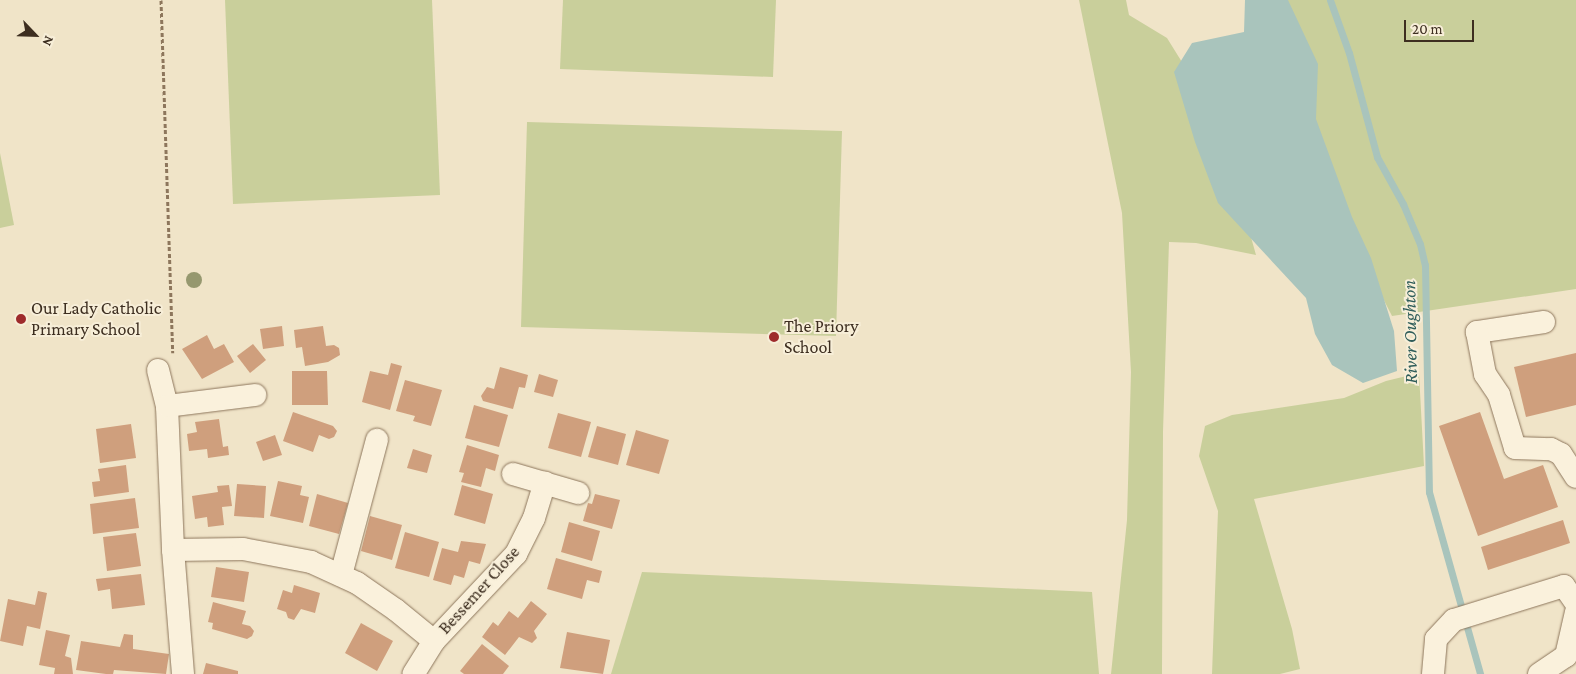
<!DOCTYPE html>
<style>
body{margin:0}
#map{position:relative;width:1576px;height:674px;overflow:hidden;background:#f0e4c8;font-family:"Crimson Pro",serif}
div>[style]{position:absolute}
[style*='--x']{left:calc(var(--x)*1px);top:calc(var(--y)*1px);width:calc(var(--w)*1px);rotate:calc(var(--a)*1deg)}
.green>*{inset:0;background:#c9cf9b}
.water>*{inset:0;background:#a9c4bc}
.stream>*{height:7px;margin:-3.5px;padding:0 3.5px;transform-origin:3.5px;border-radius:3.5px;background:#a9c4bc}
.building>*{inset:0;background:#cf9f7d}
.path>*{height:3px;margin-top:-1.5px;transform-origin:0;background:repeating-linear-gradient(90deg,#8d765c 0 4px,transparent 0 6.5px)}
.roads{filter:drop-shadow(0 0 1px #8d765c) drop-shadow(0 0 1px #8d765c)}
.minor>*{height:22px;margin:-11px;padding:0 11px;transform-origin:11px;border-radius:11px;background:#faf1dc}
.trees>*{width:16px;height:16px;margin:-8px;border-radius:50%;background:#96986f}
.dots>*{width:14px;height:14px;translate:-50% -50%;box-sizing:border-box;border:2px solid #f7eed8;border-radius:50%}
span{translate:-50% -50%;white-space:nowrap;text-align:center;line-height:1.15;-webkit-text-stroke:4px #f7eed8;paint-order:stroke}
.poi-label{font-size:18px;color:#3d2e20}
.left{translate:0 -50%;text-align:left}
.street-label{font-size:18px;color:#3d2e20}
.water-label{font-size:19px;color:#2f5d5a;font-style:italic}
.north{position:absolute;left:10px;top:10px;width:50px;height:50px;-webkit-text-stroke:4px #f7eed8;paint-order:stroke;rotate:114deg;font-size:14px;font-weight:700;line-height:20px;text-align:center;color:#3d2e20}
.north::after{content:'';display:block;margin:auto;width:18px;height:22px;background:#3d2e20;clip-path:polygon(50% 0,100% 100%,50% 72%,0 100%)}
.scale{position:absolute;left:1404px;top:20px;width:70px;height:22px;box-sizing:border-box;border:2px solid #3d2e20;border-top:0;padding-left:6px;font-size:15px;line-height:18px;white-space:nowrap;color:#3d2e20;-webkit-text-stroke:4px #f7eed8;paint-order:stroke}
</style>
<div id="map">
<div class="green">
<i style="clip-path:polygon(225px 0,432px 0,440px 195px,233px 204px)"></i>
<i style="clip-path:polygon(563px 0,776px 0,773px 77px,560px 69px)"></i>
<i style="clip-path:polygon(1079px 0,1126px 0,1129px 15px,1167px 38px,1218px 120px,1256px 255px,1196px 243px,1169px 242px,1163px 432px,1162px 674px,1111px 674px,1127px 520px,1131px 372px,1122px 213px)"></i>
<i style="clip-path:polygon(1277px 0,1576px 0,1576px 289px,1392px 316px,1314px 163px)"></i>
<i style="clip-path:polygon(527px 122px,842px 131px,836px 336px,521px 327px)"></i>
<i style="clip-path:polygon(0 153px,14px 225px,0 228px)"></i>
<i style="clip-path:polygon(1419px 373px,1424px 466px,1254px 499px,1292px 629px,1300px 669px,1280px 674px,1212px 674px,1218px 511px,1199px 456px,1205px 426px,1232px 415px,1344px 398px,1386px 381px)"></i>
<i style="clip-path:polygon(642px 572px,1092px 592px,1099px 674px,611px 674px)"></i>
</div>
<div class="water">
<i style="clip-path:polygon(1245px 0,1288px 0,1318px 64px,1316px 119px,1352px 217px,1371px 258px,1394px 331px,1397px 371px,1363px 383px,1332px 365px,1315px 334px,1306px 298px,1218px 203px,1195px 142px,1174px 72px,1192px 43px,1244px 32px)"></i>
</div>
<div class="stream">
<i style="--x:1330;--y:0;--w:56;--a:70.3"></i>
<i style="--x:1349;--y:53;--w:108;--a:74.9"></i>
<i style="--x:1377;--y:157;--w:54;--a:61"></i>
<i style="--x:1403;--y:204;--w:43;--a:67"></i>
<i style="--x:1420;--y:244;--w:22;--a:77"></i>
<i style="--x:1425;--y:265;--w:227;--a:89"></i>
<i style="--x:1429;--y:492;--w:189;--a:74.3"></i>
</div>
<div class="building">
<i style="clip-path:polygon(282px 326px,284px 346px,263px 349px,260px 329px)"></i>
<i style="clip-path:polygon(323px 326px,326px 346px,334px 345px,339px 348px,340px 355px,328px 362px,305px 366px,302px 347px,296px 348px,294px 330px)"></i>
<i style="clip-path:polygon(207px 335px,214px 349px,224px 344px,234px 362px,202px 379px,182px 349px)"></i>
<i style="clip-path:polygon(253px 344px,266px 360px,250px 373px,237px 356px)"></i>
<i style="clip-path:polygon(1576px 353px,1576px 405px,1526px 417px,1514px 367px)"></i>
<i style="clip-path:polygon(391px 363px,402px 366px,390px 410px,362px 402px,370px 371px,388px 375px)"></i>
<i style="clip-path:polygon(500px 367px,528px 375px,525px 388px,519px 387px,513px 409px,483px 401px,481px 396px,487px 387px,494px 389px)"></i>
<i style="clip-path:polygon(292px 371px,327px 371px,328px 405px,292px 405px)"></i>
<i style="clip-path:polygon(539px 374px,558px 380px,553px 397px,534px 392px)"></i>
<i style="clip-path:polygon(405px 380px,442px 390px,431px 426px,413px 421px,415px 416px,396px 411px)"></i>
<i style="clip-path:polygon(474px 405px,508px 415px,499px 447px,465px 438px)"></i>
<i style="clip-path:polygon(293px 412px,333px 426px,337px 431px,334px 437px,329px 439px,319px 435px,313px 452px,283px 441px)"></i>
<i style="clip-path:polygon(1480px 412px,1504px 479px,1543px 465px,1558px 507px,1478px 536px,1439px 426px)"></i>
<i style="clip-path:polygon(558px 413px,591px 422px,581px 457px,548px 448px)"></i>
<i style="clip-path:polygon(219px 419px,223px 447px,228px 446px,229px 455px,208px 458px,207px 449px,189px 451px,187px 434px,197px 432px,195px 422px)"></i>
<i style="clip-path:polygon(131px 424px,136px 458px,100px 463px,96px 429px)"></i>
<i style="clip-path:polygon(597px 426px,626px 434px,618px 465px,588px 457px)"></i>
<i style="clip-path:polygon(636px 430px,669px 440px,659px 474px,626px 465px)"></i>
<i style="clip-path:polygon(275px 435px,282px 455px,263px 461px,256px 442px)"></i>
<i style="clip-path:polygon(467px 445px,499px 455px,495px 471px,486px 468px,481px 487px,461px 482px,464px 473px,459px 472px)"></i>
<i style="clip-path:polygon(413px 449px,432px 455px,427px 473px,407px 468px)"></i>
<i style="clip-path:polygon(126px 465px,129px 492px,94px 497px,92px 482px,100px 481px,98px 469px)"></i>
<i style="clip-path:polygon(278px 481px,302px 486px,300px 495px,309px 497px,303px 523px,270px 516px)"></i>
<i style="clip-path:polygon(237px 484px,266px 486px,264px 518px,234px 516px)"></i>
<i style="clip-path:polygon(229px 485px,232px 506px,222px 507px,224px 525px,208px 527px,207px 517px,195px 519px,192px 496px,218px 492px,217px 486px)"></i>
<i style="clip-path:polygon(462px 485px,493px 494px,485px 524px,454px 515px)"></i>
<i style="clip-path:polygon(317px 494px,348px 503px,339px 534px,309px 526px)"></i>
<i style="clip-path:polygon(595px 494px,620px 500px,612px 529px,583px 521px,588px 503px,592px 504px)"></i>
<i style="clip-path:polygon(135px 498px,139px 528px,93px 534px,90px 504px)"></i>
<i style="clip-path:polygon(370px 516px,402px 525px,392px 560px,361px 551px)"></i>
<i style="clip-path:polygon(1563px 520px,1570px 543px,1488px 570px,1481px 547px)"></i>
<i style="clip-path:polygon(569px 522px,600px 531px,592px 561px,561px 552px)"></i>
<i style="clip-path:polygon(405px 532px,439px 542px,429px 577px,395px 568px)"></i>
<i style="clip-path:polygon(136px 533px,141px 566px,107px 571px,103px 537px)"></i>
<i style="clip-path:polygon(461px 541px,486px 544px,480px 564px,469px 561px,464px 578px,454px 575px,451px 585px,433px 580px,442px 548px,458px 552px)"></i>
<i style="clip-path:polygon(556px 558px,602px 571px,599px 583px,587px 580px,582px 599px,547px 589px)"></i>
<i style="clip-path:polygon(216px 567px,249px 572px,244px 602px,211px 597px)"></i>
<i style="clip-path:polygon(141px 574px,145px 605px,112px 609px,110px 589px,98px 591px,96px 579px)"></i>
<i style="clip-path:polygon(294px 585px,320px 593px,315px 613px,301px 609px,294px 620px,288px 618px,286px 612px,277px 609px,283px 590px,292px 593px)"></i>
<i style="clip-path:polygon(38px 591px,47px 593px,40px 629px,27px 626px,23px 646px,0 641px,8px 599px,35px 605px)"></i>
<i style="clip-path:polygon(531px 601px,547px 614px,534px 631px,537px 638px,532px 643px,519px 637px,505px 655px,482px 637px,493px 622px,498px 626px,509px 611px,518px 618px)"></i>
<i style="clip-path:polygon(213px 602px,246px 611px,242px 624px,250px 626px,254px 631px,252px 636px,247px 639px,212px 629px,213px 623px,208px 622px)"></i>
<i style="clip-path:polygon(361px 623px,393px 641px,377px 671px,345px 653px)"></i>
<i style="clip-path:polygon(46px 630px,70px 635px,65px 656px,71px 658px,73px 674px,54px 674px,55px 668px,39px 665px)"></i>
<i style="clip-path:polygon(567px 632px,610px 640px,603px 674px,560px 668px)"></i>
<i style="clip-path:polygon(124px 634px,133px 635px,133px 649px,169px 654px,166px 674px,114px 670px,113px 674px,106px 674px,76px 670px,81px 641px,120px 647px)"></i>
<i style="clip-path:polygon(482px 644px,509px 666px,503px 674px,464px 674px,460px 671px)"></i>
<i style="clip-path:polygon(206px 663px,238px 671px,238px 674px,203px 674px)"></i>
</div>
<div class="path">
<i style="--x:161;--y:0;--w:353;--a:88.1"></i>
</div>
<div class="roads">
<div class="minor">
<i style="--x:1544;--y:322;--w:68;--a:171.5"></i>
<i style="--x:1477;--y:332;--w:43;--a:79.2"></i>
<i style="--x:1485;--y:374;--w:25;--a:56"></i>
<i style="--x:1499;--y:395;--w:55;--a:73.2"></i>
<i style="--x:1515;--y:448;--w:36;--a:2"></i>
<i style="--x:1551;--y:449;--w:11;--a:27"></i>
<i style="--x:1561;--y:454;--w:27;--a:57"></i>
<i style="--x:158;--y:370;--w:37;--a:76"></i>
<i style="--x:167;--y:406;--w:144;--a:87.6"></i>
<i style="--x:167;--y:406;--w:89;--a:-7.1"></i>
<i style="--x:513;--y:474;--w:68;--a:16.3"></i>
<i style="--x:341;--y:575;--w:140;--a:-75.1"></i>
<i style="--x:434;--y:641;--w:120;--a:-46.7"></i>
<i style="--x:516;--y:554;--w:40;--a:-63.4"></i>
<i style="--x:534;--y:518;--w:37;--a:-73"></i>
<i style="--x:183;--y:674;--w:124;--a:-94.6"></i>
<i style="--x:173;--y:550;--w:70;--a:-0.8"></i>
<i style="--x:243;--y:549;--w:69;--a:10.8"></i>
<i style="--x:311;--y:562;--w:51;--a:24.5"></i>
<i style="--x:357;--y:583;--w:47;--a:34.7"></i>
<i style="--x:396;--y:610;--w:49;--a:39.2"></i>
<i style="--x:434;--y:641;--w:39;--a:122"></i>
<i style="--x:1433;--y:674;--w:35;--a:-85"></i>
<i style="--x:1436;--y:639;--w:26;--a:-47"></i>
<i style="--x:1454;--y:620;--w:115;--a:-17.2"></i>
<i style="--x:1564;--y:586;--w:21;--a:55"></i>
<i style="--x:1539;--y:674;--w:32;--a:-34"></i>
<i style="--x:1566;--y:656;--w:45;--a:-77.2"></i>
</div>
</div>
<div class="trees">
<i style="left:194px;top:280px"></i>
</div>
<div class="dots">
<i style="left:21px;top:319px;background:#9e2a2b"></i>
<i style="left:774px;top:337px;background:#9e2a2b"></i>
</div>
<div class="poi-label">
<span class="left" style="left:31px;top:319px">Our Lady Catholic<br>Primary School</span>
<span class="left" style="left:784px;top:337px">The Priory<br>School</span>
</div>
<div class="street-label">
<span style="left:479px;top:590px;rotate:-48deg">Bessemer Close</span>
</div>
<div class="water-label">
<span style="left:1410px;top:332px;rotate:-91deg">River Oughton</span>
</div>
<div class="north">N</div>
<div class="scale">20 m</div>
</div>
